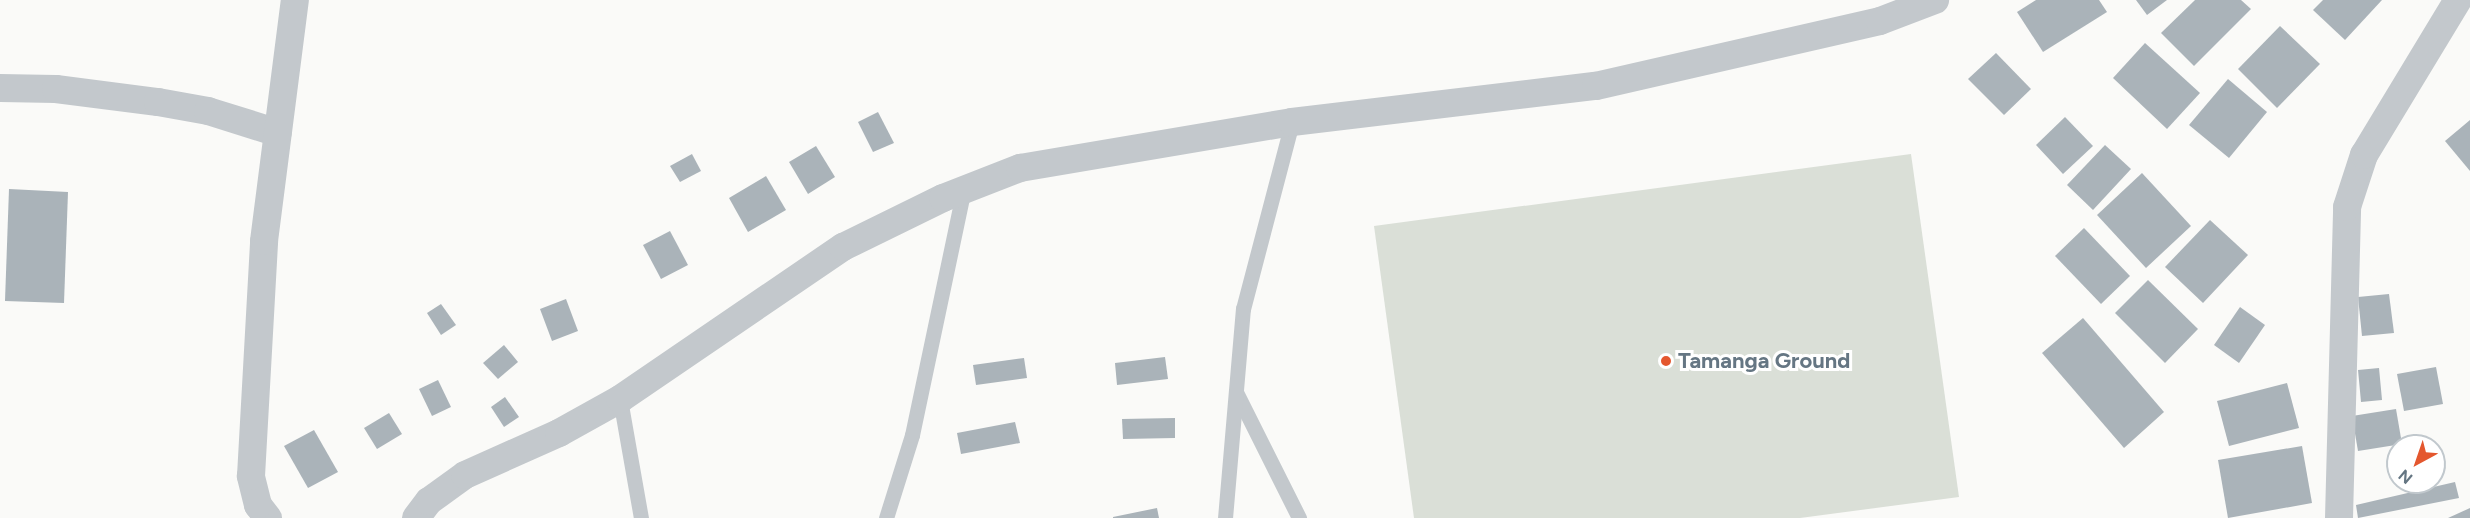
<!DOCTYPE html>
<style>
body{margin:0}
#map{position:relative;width:2470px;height:518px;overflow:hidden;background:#fafaf8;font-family:Figtree,sans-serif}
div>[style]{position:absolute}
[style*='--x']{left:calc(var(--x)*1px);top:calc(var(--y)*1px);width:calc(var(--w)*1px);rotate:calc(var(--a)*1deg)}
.green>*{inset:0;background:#dadfd7}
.building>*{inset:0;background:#aab3b9}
.service>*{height:15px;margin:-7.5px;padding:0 7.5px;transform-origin:7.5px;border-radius:7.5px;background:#c3c8cc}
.minor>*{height:28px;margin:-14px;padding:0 14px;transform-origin:14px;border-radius:14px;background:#c3c8cc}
.dots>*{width:16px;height:16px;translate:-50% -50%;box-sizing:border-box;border:3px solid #fff;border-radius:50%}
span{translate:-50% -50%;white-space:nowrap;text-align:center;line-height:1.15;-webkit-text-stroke:6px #fff;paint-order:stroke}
.poi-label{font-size:22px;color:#657683;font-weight:700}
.left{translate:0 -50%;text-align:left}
.north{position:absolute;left:2386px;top:434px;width:60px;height:60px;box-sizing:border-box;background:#fff;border:2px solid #c1c8cd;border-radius:50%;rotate:220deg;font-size:16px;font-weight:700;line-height:24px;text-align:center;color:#657683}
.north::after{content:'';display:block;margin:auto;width:21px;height:27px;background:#e4572e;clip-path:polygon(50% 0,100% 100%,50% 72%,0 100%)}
</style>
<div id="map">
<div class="green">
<i style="clip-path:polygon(1911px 154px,1959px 497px,1800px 518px,1414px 518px,1374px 226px)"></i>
</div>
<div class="building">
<i style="clip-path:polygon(2036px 0,2099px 0,2107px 12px,2043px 52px,2017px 12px)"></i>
<i style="clip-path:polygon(2136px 0,2167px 0,2147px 15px)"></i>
<i style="clip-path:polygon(2195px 0,2241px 0,2251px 9px,2194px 66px,2161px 33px)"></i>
<i style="clip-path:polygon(2323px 0,2382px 0,2345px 40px,2313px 10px)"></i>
<i style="clip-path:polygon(2280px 26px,2320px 64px,2277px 108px,2238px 69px)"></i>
<i style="clip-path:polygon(2145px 43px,2200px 93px,2167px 129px,2113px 78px)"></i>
<i style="clip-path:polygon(1996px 53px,2031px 89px,2004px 115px,1968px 79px)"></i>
<i style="clip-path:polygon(2228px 79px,2267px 112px,2229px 158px,2189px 125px)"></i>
<i style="clip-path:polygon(878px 112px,894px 143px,873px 152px,858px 122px)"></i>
<i style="clip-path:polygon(2065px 117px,2093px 146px,2063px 174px,2036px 145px)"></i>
<i style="clip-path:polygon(2470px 120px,2470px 171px,2445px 141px)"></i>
<i style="clip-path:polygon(2105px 145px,2131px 169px,2093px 210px,2067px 185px)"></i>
<i style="clip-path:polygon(816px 146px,835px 177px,808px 194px,789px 162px)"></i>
<i style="clip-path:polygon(692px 154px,701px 171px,680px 182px,670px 166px)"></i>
<i style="clip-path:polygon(2142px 173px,2191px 226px,2146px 268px,2097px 215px)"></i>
<i style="clip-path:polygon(766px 176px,786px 210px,748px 232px,729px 198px)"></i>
<i style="clip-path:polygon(9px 189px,68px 192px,64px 303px,5px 301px)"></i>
<i style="clip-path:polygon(2210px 220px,2248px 255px,2203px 303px,2165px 267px)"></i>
<i style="clip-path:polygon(2084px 228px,2130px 276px,2101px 304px,2055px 256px)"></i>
<i style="clip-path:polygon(670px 231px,688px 265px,661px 279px,643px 245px)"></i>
<i style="clip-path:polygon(2148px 280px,2198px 329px,2165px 363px,2115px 313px)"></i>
<i style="clip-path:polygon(2389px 294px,2394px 333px,2362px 336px,2358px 297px)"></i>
<i style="clip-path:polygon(566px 299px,578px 331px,552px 341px,540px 309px)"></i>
<i style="clip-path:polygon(441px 304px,456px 325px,441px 335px,427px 313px)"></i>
<i style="clip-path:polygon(2240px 307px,2265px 325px,2239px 363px,2214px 345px)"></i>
<i style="clip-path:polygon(2083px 318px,2164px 412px,2124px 448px,2042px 353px)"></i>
<i style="clip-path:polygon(504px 345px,518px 362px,498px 379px,483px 363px)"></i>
<i style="clip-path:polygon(1165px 357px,1168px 379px,1117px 385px,1115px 363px)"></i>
<i style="clip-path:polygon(1024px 358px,1027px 378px,976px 385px,973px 365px)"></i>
<i style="clip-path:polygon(2436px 367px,2443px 404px,2404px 411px,2397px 374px)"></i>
<i style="clip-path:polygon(2379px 368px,2382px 400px,2361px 402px,2358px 370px)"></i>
<i style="clip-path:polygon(438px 380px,451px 407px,432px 416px,419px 389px)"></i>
<i style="clip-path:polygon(2287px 383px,2299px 428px,2229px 446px,2217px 401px)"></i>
<i style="clip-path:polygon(505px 397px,519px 417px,504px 427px,491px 407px)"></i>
<i style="clip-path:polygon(2396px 409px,2402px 444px,2358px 451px,2352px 416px)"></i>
<i style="clip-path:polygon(389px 413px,402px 434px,377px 449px,364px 428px)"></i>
<i style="clip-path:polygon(1175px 418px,1175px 438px,1123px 439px,1122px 419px)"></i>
<i style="clip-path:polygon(1015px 422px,1020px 443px,961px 454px,957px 433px)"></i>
<i style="clip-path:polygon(314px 430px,338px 472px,308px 488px,284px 446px)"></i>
<i style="clip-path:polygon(2302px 446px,2312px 503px,2228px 518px,2218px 460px)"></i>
<i style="clip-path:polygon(2455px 482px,2459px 498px,2358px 518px,2356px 505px)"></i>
<i style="clip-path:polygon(1157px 508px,1159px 518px,1113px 518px,1113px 517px)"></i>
<i style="clip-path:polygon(2470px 508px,2470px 518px,2448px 518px)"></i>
</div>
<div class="service">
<i style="--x:1236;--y:392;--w:141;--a:63.4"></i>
<i style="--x:620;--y:399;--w:121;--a:80"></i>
<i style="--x:886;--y:518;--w:87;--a:-72.6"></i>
<i style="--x:912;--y:435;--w:251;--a:-78.1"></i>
<i style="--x:1225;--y:518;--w:210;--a:-85.1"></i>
<i style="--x:1243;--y:309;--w:193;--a:-75.3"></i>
</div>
<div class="minor">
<i style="--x:0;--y:88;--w:56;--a:1"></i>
<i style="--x:56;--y:89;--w:103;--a:7.3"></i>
<i style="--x:158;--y:102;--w:51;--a:10.2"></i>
<i style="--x:208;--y:111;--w:73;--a:17.4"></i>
<i style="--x:268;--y:518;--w:16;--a:-128"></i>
<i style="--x:258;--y:505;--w:30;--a:-104"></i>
<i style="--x:251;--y:476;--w:235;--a:-86.8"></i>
<i style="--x:264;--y:241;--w:243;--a:-82.7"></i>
<i style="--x:416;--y:518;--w:21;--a:-53"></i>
<i style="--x:429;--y:501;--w:44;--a:-35.8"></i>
<i style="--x:465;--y:475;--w:103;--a:-24.1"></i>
<i style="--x:559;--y:433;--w:70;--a:-29.1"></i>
<i style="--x:620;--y:399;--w:270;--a:-34.3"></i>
<i style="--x:843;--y:247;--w:111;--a:-26.1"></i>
<i style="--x:943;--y:198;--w:83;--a:-21.3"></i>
<i style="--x:1020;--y:168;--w:276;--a:-9.6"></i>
<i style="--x:1292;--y:122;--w:306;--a:-6.8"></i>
<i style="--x:1596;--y:86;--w:291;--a:-12.9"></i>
<i style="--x:1880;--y:21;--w:59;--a:-20.9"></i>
<i style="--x:2339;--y:518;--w:311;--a:-88.5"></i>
<i style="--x:2347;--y:207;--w:55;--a:-71.9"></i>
<i style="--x:2364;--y:155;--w:181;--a:-58.8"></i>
</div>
<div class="dots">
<i style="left:1666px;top:361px;background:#e4572e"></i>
</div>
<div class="poi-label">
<span class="left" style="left:1678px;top:361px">Tamanga Ground</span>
</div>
<div class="north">N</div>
</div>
